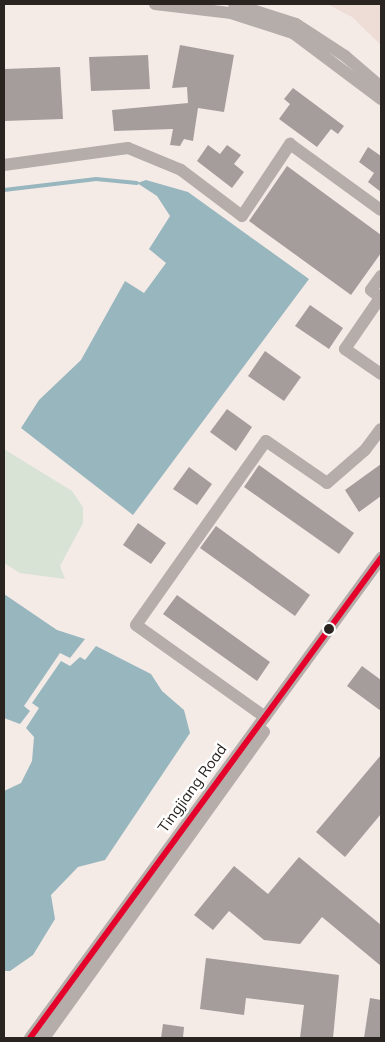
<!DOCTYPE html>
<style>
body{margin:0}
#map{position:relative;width:385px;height:1042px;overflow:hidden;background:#f4ebe7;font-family:Mulish,sans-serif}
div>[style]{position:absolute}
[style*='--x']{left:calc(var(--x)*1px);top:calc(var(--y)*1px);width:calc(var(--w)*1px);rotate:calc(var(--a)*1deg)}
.built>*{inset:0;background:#eeddd6}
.green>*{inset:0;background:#d8e2d5}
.water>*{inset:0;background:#98b6be}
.stream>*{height:4px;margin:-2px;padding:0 2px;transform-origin:2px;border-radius:2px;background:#98b6be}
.building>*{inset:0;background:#a49d9b}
.minor>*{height:12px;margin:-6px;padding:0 6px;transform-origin:6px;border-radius:6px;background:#b4adaa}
.bus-1>*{height:6px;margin:-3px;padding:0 3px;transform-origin:3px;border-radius:3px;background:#e4002b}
.dots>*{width:14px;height:14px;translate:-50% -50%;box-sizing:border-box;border:2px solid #fff;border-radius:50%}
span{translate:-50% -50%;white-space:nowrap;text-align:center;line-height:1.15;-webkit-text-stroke:5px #fff;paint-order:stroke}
.street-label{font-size:15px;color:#2a2421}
.frame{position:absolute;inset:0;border:5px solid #2a2421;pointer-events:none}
</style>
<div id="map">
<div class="built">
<i style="clip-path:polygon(327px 4px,381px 4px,381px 45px,352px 17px)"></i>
</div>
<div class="green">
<i style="clip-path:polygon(4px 449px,72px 491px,83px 507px,83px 523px,60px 566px,65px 579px,20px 573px,4px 563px)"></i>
</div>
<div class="water">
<i style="clip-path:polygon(146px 180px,188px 192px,309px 279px,133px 515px,21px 428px,39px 400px,81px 360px,125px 281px,144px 293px,166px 263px,149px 249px,170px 216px,157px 196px,137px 183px)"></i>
<i style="clip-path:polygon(4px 594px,57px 630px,85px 639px,70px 658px,60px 653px,24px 706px,30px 711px,20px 724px,4px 718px)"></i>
<i style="clip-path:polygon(96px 646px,151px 674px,162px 691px,184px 710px,190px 733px,105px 860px,78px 867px,51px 895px,55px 919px,33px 955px,10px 971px,4px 971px,4px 791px,21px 783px,32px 761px,34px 737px,26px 728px,39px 708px,32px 703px,61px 661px,70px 666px,80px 657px,85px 660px)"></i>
</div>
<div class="stream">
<i style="--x:4;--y:190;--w:93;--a:-6.8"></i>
<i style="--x:96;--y:179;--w:41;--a:5.6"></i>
</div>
<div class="building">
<i style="clip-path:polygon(180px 45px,234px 55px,224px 112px,198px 108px,193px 141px,184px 139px,180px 146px,170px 145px,173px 129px,114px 131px,112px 110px,188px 103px,187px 87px,172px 88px)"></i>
<i style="clip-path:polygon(148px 55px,150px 89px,91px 91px,89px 57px)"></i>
<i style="clip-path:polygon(60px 67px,63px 119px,4px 121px,4px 69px)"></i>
<i style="clip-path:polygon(293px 88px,344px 126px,338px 134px,331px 129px,317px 147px,279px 119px,290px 104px,284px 99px)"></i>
<i style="clip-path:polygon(208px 145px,220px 154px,227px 145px,241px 155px,234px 164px,244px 172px,232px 188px,197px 161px)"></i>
<i style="clip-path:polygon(368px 147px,381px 156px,381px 192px,368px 182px,374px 173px,359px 162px)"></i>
<i style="clip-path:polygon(287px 166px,381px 235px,381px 253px,351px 295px,249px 221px)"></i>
<i style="clip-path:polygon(310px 305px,343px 328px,329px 349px,295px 326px)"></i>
<i style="clip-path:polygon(265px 351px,301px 377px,284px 401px,248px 376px)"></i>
<i style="clip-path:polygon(227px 409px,252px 427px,236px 451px,210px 432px)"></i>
<i style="clip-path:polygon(381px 464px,381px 496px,359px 512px,345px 490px)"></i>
<i style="clip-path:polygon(259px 465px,354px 533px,339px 554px,244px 487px)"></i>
<i style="clip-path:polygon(189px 467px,212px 484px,197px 505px,173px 489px)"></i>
<i style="clip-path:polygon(138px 523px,166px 543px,151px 564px,123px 545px)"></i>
<i style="clip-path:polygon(216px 526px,310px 595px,295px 616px,200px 548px)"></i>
<i style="clip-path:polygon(177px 595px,270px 662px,257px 681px,163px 614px)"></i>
<i style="clip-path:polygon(362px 666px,381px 680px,381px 711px,347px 686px)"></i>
<i style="clip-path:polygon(381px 755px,381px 814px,345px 857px,316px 832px)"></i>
<i style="clip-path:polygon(299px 857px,381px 925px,381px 966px,322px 917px,300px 944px,264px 940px,229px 911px,213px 930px,194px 915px,234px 866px,268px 894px)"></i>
<i style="clip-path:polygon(206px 958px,339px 975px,333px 1038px,300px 1038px,304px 1005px,246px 998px,244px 1015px,200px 1009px)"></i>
<i style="clip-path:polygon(370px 998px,381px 1000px,381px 1038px,364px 1038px)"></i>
<i style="clip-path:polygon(163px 1024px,184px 1027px,183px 1038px,161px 1038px)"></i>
</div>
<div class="minor">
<i style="--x:155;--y:4;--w:77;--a:6.8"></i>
<i style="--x:231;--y:13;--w:65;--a:17.9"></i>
<i style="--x:293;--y:33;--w:110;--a:36.9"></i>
<i style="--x:234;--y:4;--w:65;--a:17.9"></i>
<i style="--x:296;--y:24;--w:59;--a:33.1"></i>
<i style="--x:345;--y:56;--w:48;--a:40.7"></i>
<i style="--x:4;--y:165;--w:125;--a:-7.8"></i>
<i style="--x:128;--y:148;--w:57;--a:22.5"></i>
<i style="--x:181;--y:170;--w:76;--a:37"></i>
<i style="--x:242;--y:216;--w:87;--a:-56.3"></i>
<i style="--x:290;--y:144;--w:112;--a:36"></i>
<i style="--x:381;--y:276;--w:17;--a:126"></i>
<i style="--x:371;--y:290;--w:13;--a:39"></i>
<i style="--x:380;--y:298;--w:62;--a:124.5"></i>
<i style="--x:345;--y:349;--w:44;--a:34.8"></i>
<i style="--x:265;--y:717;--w:158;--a:-144.5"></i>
<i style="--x:136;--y:625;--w:225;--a:-54.8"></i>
<i style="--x:266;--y:441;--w:74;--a:34.5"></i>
<i style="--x:327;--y:483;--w:50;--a:-41"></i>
<i style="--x:365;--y:450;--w:26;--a:-53"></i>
<i style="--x:30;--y:1038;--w:595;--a:-53.82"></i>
<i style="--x:44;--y:1038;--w:377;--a:-54.3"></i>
</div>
<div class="bus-1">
<i style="--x:30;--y:1038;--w:595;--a:-53.82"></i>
</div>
<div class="dots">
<i style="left:329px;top:629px;background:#2a2421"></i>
</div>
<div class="street-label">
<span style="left:192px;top:788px;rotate:-54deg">Tingjiang Road</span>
</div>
<div class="frame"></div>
</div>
